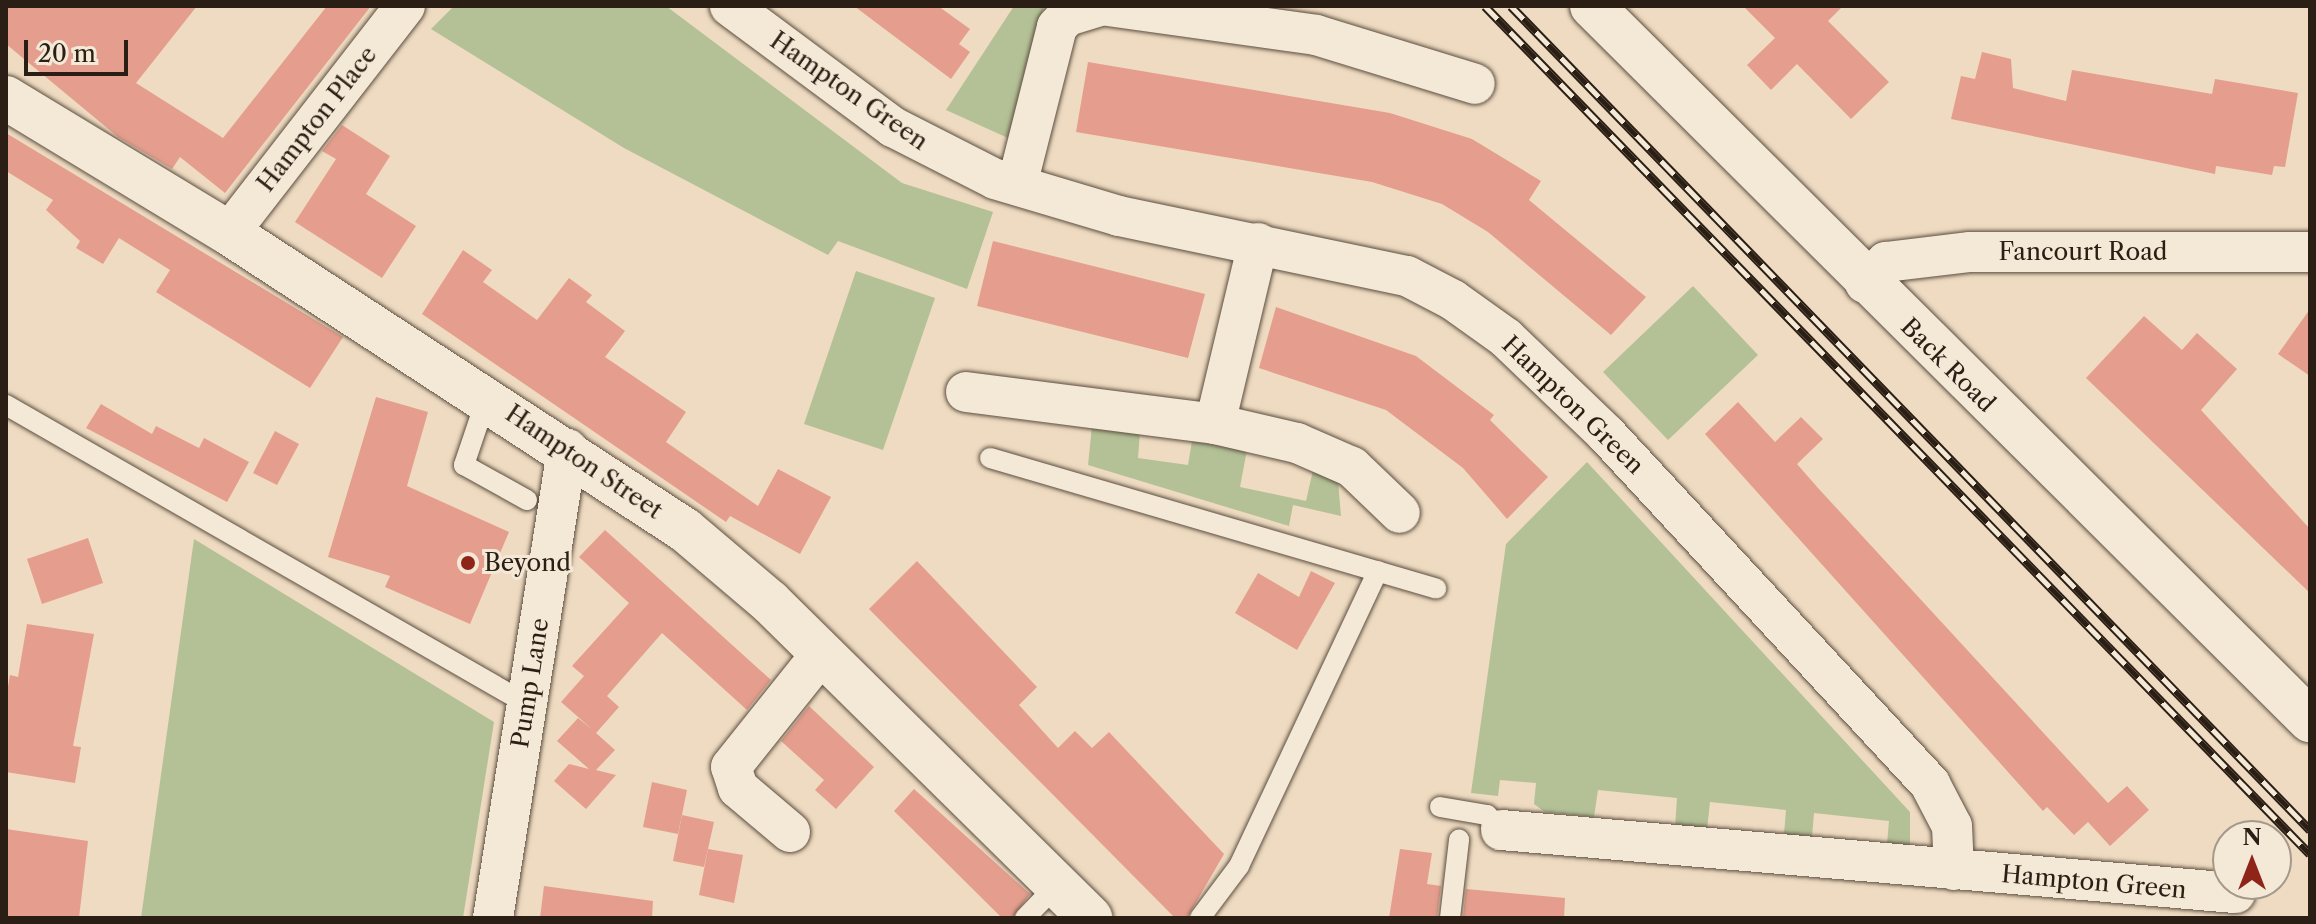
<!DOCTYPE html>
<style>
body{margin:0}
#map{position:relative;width:2316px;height:924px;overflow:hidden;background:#eedbc1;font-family:"Libre Caslon Text",serif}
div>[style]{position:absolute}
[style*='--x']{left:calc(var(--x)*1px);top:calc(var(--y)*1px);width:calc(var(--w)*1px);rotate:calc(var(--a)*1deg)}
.green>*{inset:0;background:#b4c196}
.building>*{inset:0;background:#e59e8d}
.roads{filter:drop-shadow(0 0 2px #5c4e40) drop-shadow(0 0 2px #5c4e40)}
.lane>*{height:20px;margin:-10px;padding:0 10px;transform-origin:10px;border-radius:10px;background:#f4e8d7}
.street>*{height:40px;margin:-20px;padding:0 20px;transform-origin:20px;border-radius:20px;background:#f4e8d7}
.secondary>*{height:44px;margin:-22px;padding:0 22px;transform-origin:22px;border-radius:22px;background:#f4e8d7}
.rail>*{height:9px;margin-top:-4.5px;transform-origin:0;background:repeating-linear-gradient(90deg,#f4e8d7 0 18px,#2b1f15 0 36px);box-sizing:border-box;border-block:2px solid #2b1f15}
.dots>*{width:22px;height:22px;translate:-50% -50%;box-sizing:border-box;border:4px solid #f4e8d7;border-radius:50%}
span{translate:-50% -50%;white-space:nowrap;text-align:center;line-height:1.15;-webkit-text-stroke:6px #f4e8d7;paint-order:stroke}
.street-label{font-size:24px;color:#2b1f15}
.poi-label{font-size:24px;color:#2b1f15}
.left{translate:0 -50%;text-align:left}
.frame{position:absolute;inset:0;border:8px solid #2b1f15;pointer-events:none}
.north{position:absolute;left:2212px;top:820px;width:80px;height:80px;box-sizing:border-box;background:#f4e8d7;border:2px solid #a49889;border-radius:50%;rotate:0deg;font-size:22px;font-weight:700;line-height:32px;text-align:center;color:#2b1f15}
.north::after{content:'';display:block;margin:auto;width:28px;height:36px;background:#8f2418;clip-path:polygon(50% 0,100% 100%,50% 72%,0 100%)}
.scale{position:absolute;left:24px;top:40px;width:104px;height:36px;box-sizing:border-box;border:4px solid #2b1f15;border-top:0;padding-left:10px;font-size:24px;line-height:28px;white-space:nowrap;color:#2b1f15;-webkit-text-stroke:6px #f4e8d7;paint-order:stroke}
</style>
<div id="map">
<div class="green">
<i style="clip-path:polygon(454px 6px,666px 6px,902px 183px,993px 212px,967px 289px,838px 241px,828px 255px,624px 148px,431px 29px)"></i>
<i style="clip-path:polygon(1014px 6px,1044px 6px,1008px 138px,946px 110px)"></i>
<i style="clip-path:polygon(856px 271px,935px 298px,883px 450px,804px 424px)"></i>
<i style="clip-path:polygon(1693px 286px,1758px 355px,1668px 440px,1603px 372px)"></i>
<i style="clip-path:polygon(1092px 426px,1140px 432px,1138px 458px,1188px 465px,1192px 441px,1247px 450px,1240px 487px,1306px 501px,1314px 466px,1338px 481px,1341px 516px,1293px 505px,1289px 526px,1088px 465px)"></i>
<i style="clip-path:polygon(1587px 462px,1910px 812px,1910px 846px,1887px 844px,1889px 821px,1814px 813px,1812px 837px,1784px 834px,1786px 810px,1710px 802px,1707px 830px,1675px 827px,1677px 798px,1598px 790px,1594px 817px,1545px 812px,1534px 804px,1536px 783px,1500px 780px,1498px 796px,1471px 793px,1506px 544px)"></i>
<i style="clip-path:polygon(194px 539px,494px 722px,463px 918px,141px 918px)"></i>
</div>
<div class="building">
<i style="clip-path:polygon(6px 6px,197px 6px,136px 83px,223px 138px,327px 6px,371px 6px,225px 193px,180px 157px,172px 169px,118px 137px,6px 44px)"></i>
<i style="clip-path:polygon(854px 6px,938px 6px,970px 29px,959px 44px,970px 52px,951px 79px)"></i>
<i style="clip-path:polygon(1743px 6px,1843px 6px,1828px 21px,1889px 82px,1851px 119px,1797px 64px,1771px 90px,1747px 65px,1775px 38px)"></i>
<i style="clip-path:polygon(1982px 52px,2011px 59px,2013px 88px,2066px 101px,2072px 70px,2212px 94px,2215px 79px,2298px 93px,2285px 167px,2274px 166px,2272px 175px,2216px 166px,2215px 174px,1951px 119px,1961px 76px,1975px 79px)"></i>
<i style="clip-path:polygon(1088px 62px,1390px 113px,1472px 139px,1541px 181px,1529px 200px,1646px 297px,1611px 335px,1488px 232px,1442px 204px,1372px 182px,1076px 132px)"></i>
<i style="clip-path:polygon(342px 125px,390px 156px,366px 194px,416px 226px,382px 278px,295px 222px,336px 159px,322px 151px)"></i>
<i style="clip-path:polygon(6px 133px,343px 337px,310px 388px,156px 292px,170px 270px,119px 238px,103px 264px,76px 248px,80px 241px,46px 210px,53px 200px,6px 171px)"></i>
<i style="clip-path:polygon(993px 241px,1205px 294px,1188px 358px,977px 306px)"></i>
<i style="clip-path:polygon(463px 250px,492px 270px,483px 282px,537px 320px,569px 278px,592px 295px,586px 302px,625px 331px,605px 357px,686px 412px,666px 442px,758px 506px,778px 469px,831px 497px,800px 554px,730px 516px,726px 522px,422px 314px)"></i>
<i style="clip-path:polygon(1276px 307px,1416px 356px,1494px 415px,1490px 420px,1548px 477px,1507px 519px,1463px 468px,1386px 410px,1259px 368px)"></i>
<i style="clip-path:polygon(2310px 309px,2310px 376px,2278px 354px)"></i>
<i style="clip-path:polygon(2144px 316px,2182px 350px,2197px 333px,2237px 369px,2201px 410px,2310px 529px,2310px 593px,2086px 378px)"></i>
<i style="clip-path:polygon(376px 397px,428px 412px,407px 486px,509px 532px,470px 624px,385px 587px,390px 576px,328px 557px)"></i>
<i style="clip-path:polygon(1738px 402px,1775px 442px,1801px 417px,1823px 439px,1797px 464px,1818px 488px,2108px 803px,2127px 786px,2149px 810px,2110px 846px,2088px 822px,2074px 835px,2047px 807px,2043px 811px,1705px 434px)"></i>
<i style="clip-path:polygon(101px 404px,152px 434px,156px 426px,199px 448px,204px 438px,249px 462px,227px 502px,86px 428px)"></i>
<i style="clip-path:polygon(275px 431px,299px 444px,277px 485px,253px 473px)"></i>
<i style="clip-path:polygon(605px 530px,771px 680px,747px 710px,662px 633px,607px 696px,619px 707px,596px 733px,615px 750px,596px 770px,616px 775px,586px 809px,554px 781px,569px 764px,589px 769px,557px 741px,578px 718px,593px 730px,561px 702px,584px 676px,572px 666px,629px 603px,579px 557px)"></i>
<i style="clip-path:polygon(88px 538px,103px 583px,42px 604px,27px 559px)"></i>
<i style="clip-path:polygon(917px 561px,1037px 687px,1019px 705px,1058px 748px,1075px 731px,1092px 748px,1109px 732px,1224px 854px,1187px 918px,1175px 918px,869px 609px)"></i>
<i style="clip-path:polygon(1311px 571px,1335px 583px,1297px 650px,1235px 613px,1258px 573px,1299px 597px)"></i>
<i style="clip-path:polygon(27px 624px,94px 634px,73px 746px,81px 747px,75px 783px,6px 772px,6px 698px,10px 675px,18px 677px)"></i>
<i style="clip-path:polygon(809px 706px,874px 767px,836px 809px,815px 790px,824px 780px,781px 741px)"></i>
<i style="clip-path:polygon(652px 782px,687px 790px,678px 834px,643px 827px)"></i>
<i style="clip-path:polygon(914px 789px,1030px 894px,1012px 918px,1002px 918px,894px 811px)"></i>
<i style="clip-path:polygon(682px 815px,714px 822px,704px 867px,673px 861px)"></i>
<i style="clip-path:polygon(6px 829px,88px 841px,79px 918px,6px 918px)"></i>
<i style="clip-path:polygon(708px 849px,743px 855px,734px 903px,699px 895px)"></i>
<i style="clip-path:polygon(1400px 849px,1432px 853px,1427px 884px,1441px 886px,1437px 918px,1389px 918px)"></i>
<i style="clip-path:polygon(544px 886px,653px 901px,652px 918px,540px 918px)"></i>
<i style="clip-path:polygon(1466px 889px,1565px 898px,1564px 918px,1463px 918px)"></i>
</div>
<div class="roads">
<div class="lane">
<i style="--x:487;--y:397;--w:72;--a:108.7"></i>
<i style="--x:464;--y:465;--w:72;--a:29.1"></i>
<i style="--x:6;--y:405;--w:601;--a:29.85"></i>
<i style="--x:990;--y:458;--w:465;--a:16.3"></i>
<i style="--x:1440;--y:807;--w:48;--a:9.7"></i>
<i style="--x:1487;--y:815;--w:21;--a:47"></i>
<i style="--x:1025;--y:918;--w:46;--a:-45.9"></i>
<i style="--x:1200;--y:918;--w:65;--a:-53.1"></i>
<i style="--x:1239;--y:866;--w:326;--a:-64.8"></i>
<i style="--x:1450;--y:918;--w:79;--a:-83.4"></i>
</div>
<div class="street">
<i style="--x:730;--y:6;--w:203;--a:36.6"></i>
<i style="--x:893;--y:127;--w:114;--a:27"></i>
<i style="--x:995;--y:179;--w:129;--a:16.6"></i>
<i style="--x:1119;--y:216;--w:294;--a:11.8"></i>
<i style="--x:1407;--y:276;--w:52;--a:27.6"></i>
<i style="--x:1453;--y:300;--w:65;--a:35.6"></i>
<i style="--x:1506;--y:338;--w:140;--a:43.8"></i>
<i style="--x:1607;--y:435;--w:476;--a:47.2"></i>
<i style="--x:1930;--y:784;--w:47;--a:62.4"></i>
<i style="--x:1952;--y:826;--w:44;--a:87.4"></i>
<i style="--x:1108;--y:6;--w:210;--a:7.9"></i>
<i style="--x:1316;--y:35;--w:166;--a:17.1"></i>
<i style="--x:1017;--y:185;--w:163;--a:-75.8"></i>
<i style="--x:1057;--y:27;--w:15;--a:-48"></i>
<i style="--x:1067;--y:16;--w:34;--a:-17"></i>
<i style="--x:229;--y:233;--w:287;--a:-52.2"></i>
<i style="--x:1865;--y:283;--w:30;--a:-45"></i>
<i style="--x:1886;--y:262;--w:85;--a:-6.8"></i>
<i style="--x:1970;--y:252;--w:340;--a:0"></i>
<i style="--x:966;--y:392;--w:251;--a:7.3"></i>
<i style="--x:1215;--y:424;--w:84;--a:13"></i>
<i style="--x:1297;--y:443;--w:60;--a:23.6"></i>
<i style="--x:1352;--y:467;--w:66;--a:43.8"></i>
<i style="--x:1215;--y:424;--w:186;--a:-76.6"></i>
<i style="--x:1501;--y:830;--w:737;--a:4.91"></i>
<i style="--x:790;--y:832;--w:68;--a:-139.8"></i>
<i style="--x:738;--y:788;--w:22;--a:-108"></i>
<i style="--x:731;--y:767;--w:146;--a:-51.4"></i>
<i style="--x:493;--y:918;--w:475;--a:-81"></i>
</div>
<div class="secondary">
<i style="--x:1592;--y:6;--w:1013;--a:44.84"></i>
<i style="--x:6;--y:98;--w:261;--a:31.2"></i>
<i style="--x:229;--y:233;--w:544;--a:33.08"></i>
<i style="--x:685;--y:530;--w:111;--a:40.3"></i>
<i style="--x:770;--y:602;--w:450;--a:44.6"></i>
</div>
</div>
<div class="rail">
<i style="--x:1485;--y:6;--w:1183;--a:45.79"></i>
<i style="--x:1511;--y:6;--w:1148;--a:45.88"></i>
</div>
<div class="dots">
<i style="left:468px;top:563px;background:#8f2418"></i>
</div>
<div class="street-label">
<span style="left:849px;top:91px;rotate:35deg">Hampton Green</span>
<span style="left:317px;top:119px;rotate:-52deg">Hampton Place</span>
<span style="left:2083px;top:252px">Fancourt Road</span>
<span style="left:1948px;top:365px;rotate:45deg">Back Road</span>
<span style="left:1573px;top:405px;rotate:44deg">Hampton Green</span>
<span style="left:584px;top:462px;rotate:34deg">Hampton Street</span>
<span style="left:530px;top:683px;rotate:-81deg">Pump Lane</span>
<span style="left:2094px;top:882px;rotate:5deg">Hampton Green</span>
</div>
<div class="poi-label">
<span class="left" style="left:484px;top:563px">Beyond</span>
</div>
<div class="frame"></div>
<div class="north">N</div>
<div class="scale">20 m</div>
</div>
